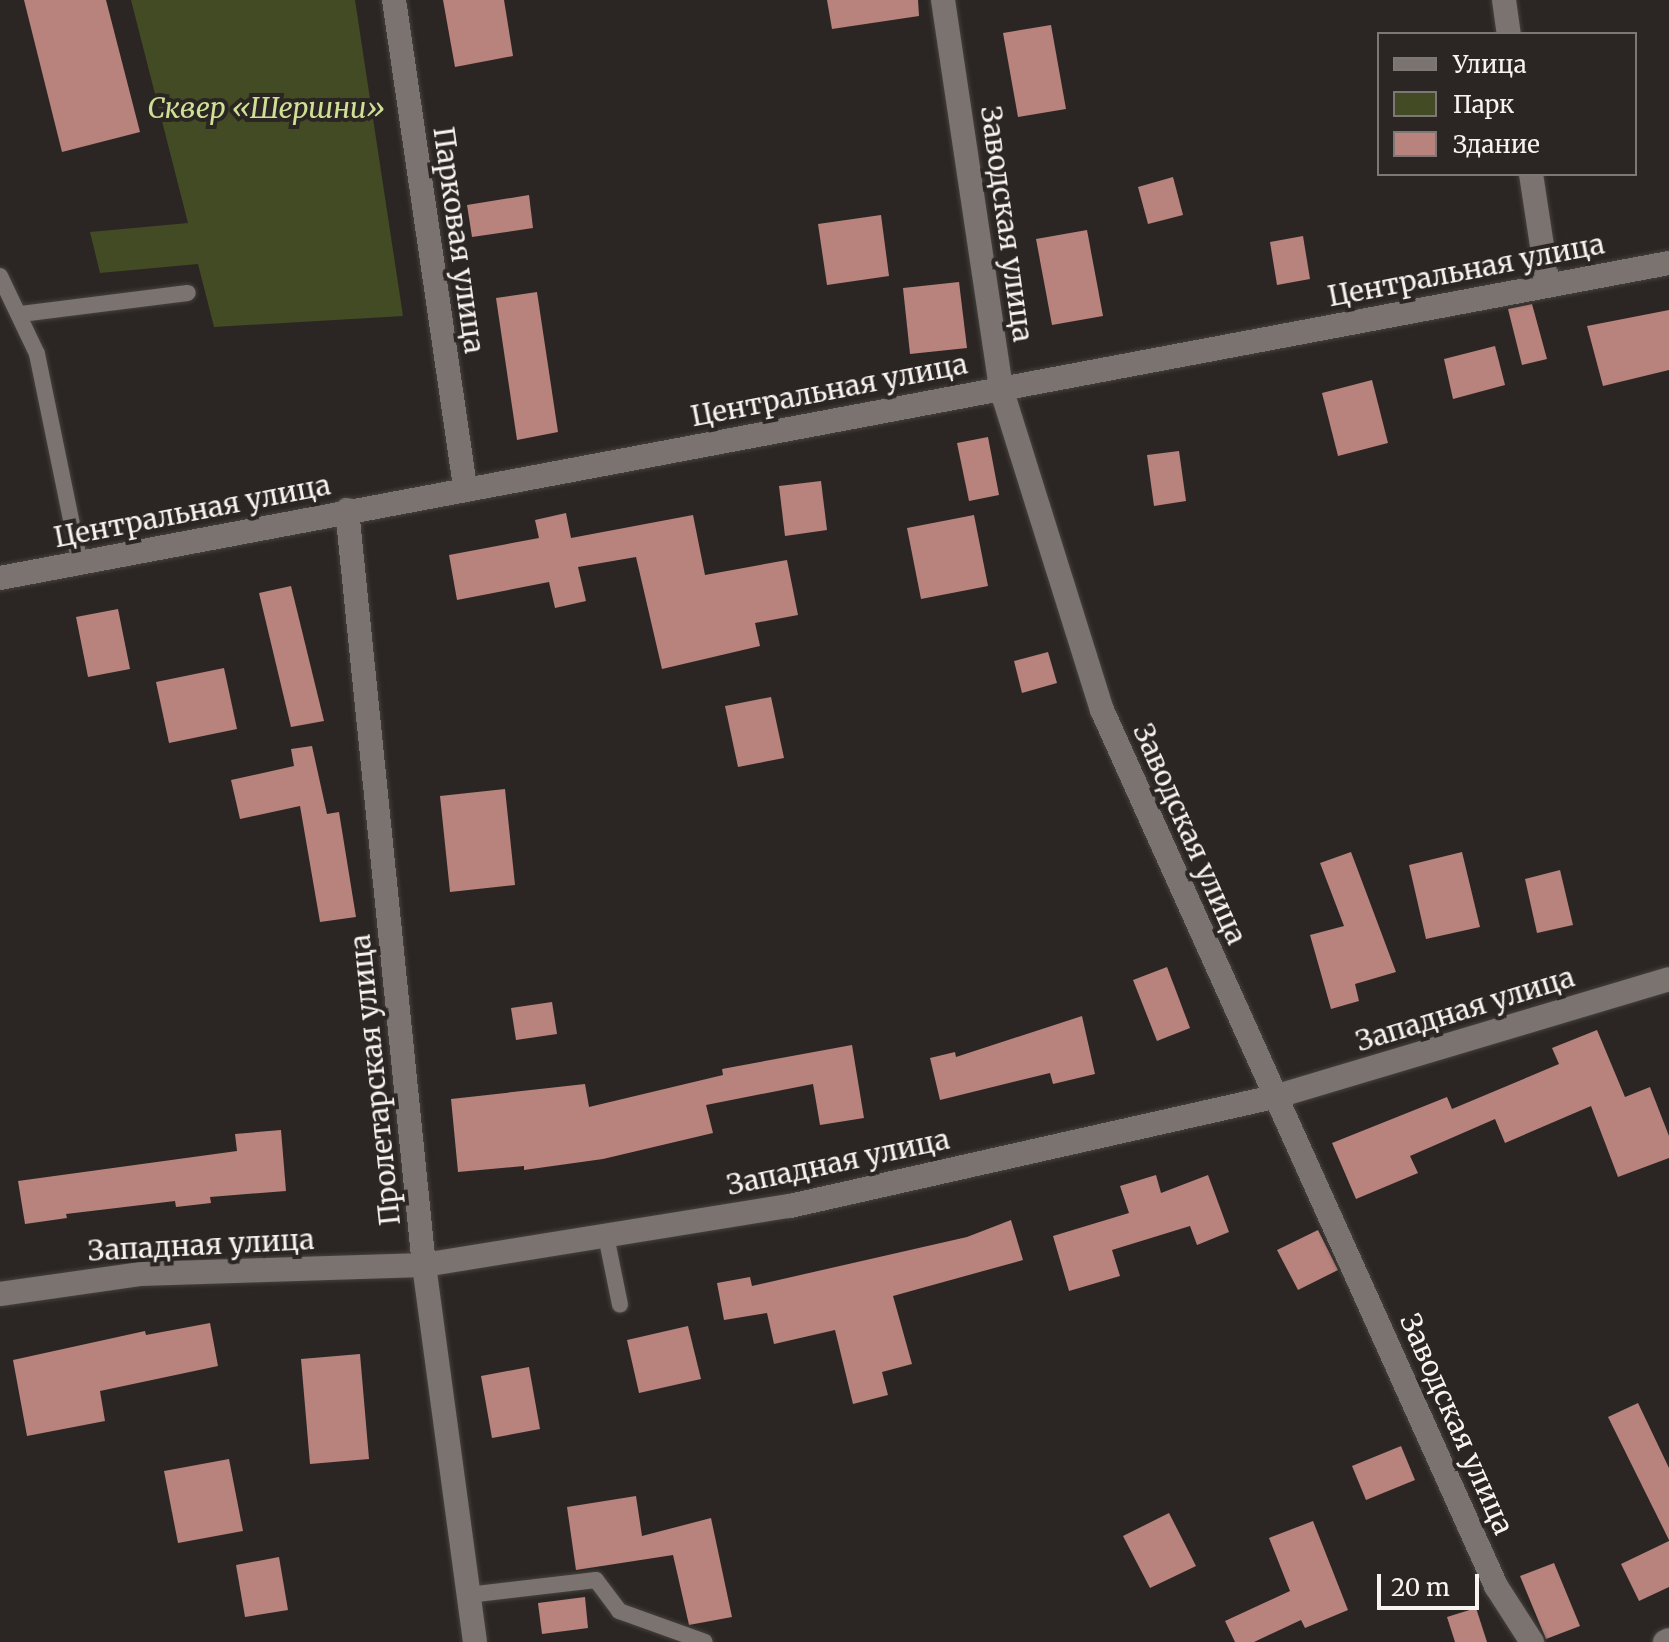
<!DOCTYPE html>
<meta charset="utf-8">
<style>
body{margin:0}
#map{position:relative;width:1669px;height:1642px;overflow:hidden;background:#2b2623;font-family:Merriweather,serif}
div>[style]{position:absolute}
[style*='--x']{left:calc(var(--x)*1px);top:calc(var(--y)*1px);width:calc(var(--w)*1px);rotate:calc(var(--a)*1deg)}
.green>*{inset:0;background:#434b25}
.building>*{inset:0;background:#b8837d}
.roads{filter:drop-shadow(0 0 2px #46413e) drop-shadow(0 0 2px #46413e)}
.lane>*{height:16px;margin:-8px;padding:0 8px;transform-origin:8px;border-radius:8px;background:#7a7370}
.street>*{height:24px;margin:-12px;padding:0 12px;transform-origin:12px;border-radius:12px;background:#7a7370}
span{translate:-50% -50%;white-space:nowrap;text-align:center;line-height:1.15;-webkit-text-stroke:8px #2b2623;paint-order:stroke}
.park-label{font-size:28px;color:#d0df96;font-style:italic}
.street-label{font-size:28px;color:#f7f3f1}
.legend{position:absolute;left:1377px;top:32px;width:260px;height:144px;box-sizing:border-box;background:#2b2623;border:2px solid #7d7875;margin:0;padding:10px 14px;list-style:none;font-size:24px;color:#f7f3f1}
.legend li{display:flex;align-items:center;gap:16px;height:40px}
.legend b{width:40px;border:2px solid #7d7875}
.scale{position:absolute;left:1377px;top:1574px;width:102px;height:36px;box-sizing:border-box;border:4px solid #f7f3f1;border-top:0;padding-left:10px;font-size:24px;line-height:28px;white-space:nowrap;color:#f7f3f1;-webkit-text-stroke:6px #2b2623;paint-order:stroke}
</style>
<div id="map">
<div class="green">
<i style="clip-path:polygon(131px 0,355px 0,403px 316px,214px 327px,198px 264px,100px 273px,90px 232px,188px 223px)"></i>
</div>
<div class="building">
<i style="clip-path:polygon(24px 0,106px 0,140px 132px,62px 152px)"></i>
<i style="clip-path:polygon(443px 0,504px 0,513px 56px,455px 67px)"></i>
<i style="clip-path:polygon(827px 0,918px 0,919px 16px,832px 29px)"></i>
<i style="clip-path:polygon(1051px 25px,1066px 109px,1018px 117px,1003px 33px)"></i>
<i style="clip-path:polygon(1173px 177px,1183px 215px,1148px 224px,1138px 187px)"></i>
<i style="clip-path:polygon(529px 195px,533px 228px,472px 237px,467px 205px)"></i>
<i style="clip-path:polygon(881px 215px,889px 276px,827px 285px,818px 224px)"></i>
<i style="clip-path:polygon(1087px 230px,1103px 316px,1052px 325px,1036px 239px)"></i>
<i style="clip-path:polygon(1303px 236px,1310px 279px,1277px 285px,1270px 242px)"></i>
<i style="clip-path:polygon(959px 282px,967px 348px,910px 354px,903px 288px)"></i>
<i style="clip-path:polygon(537px 292px,558px 432px,517px 440px,496px 298px)"></i>
<i style="clip-path:polygon(1532px 304px,1547px 359px,1522px 365px,1508px 309px)"></i>
<i style="clip-path:polygon(1669px 310px,1669px 370px,1603px 386px,1587px 326px)"></i>
<i style="clip-path:polygon(1495px 346px,1505px 385px,1453px 399px,1444px 359px)"></i>
<i style="clip-path:polygon(1372px 380px,1388px 443px,1338px 456px,1322px 393px)"></i>
<i style="clip-path:polygon(988px 437px,999px 495px,969px 501px,957px 443px)"></i>
<i style="clip-path:polygon(1179px 451px,1186px 501px,1154px 506px,1147px 455px)"></i>
<i style="clip-path:polygon(821px 481px,827px 530px,785px 536px,779px 486px)"></i>
<i style="clip-path:polygon(566px 513px,571px 538px,693px 515px,705px 575px,787px 560px,798px 615px,755px 623px,760px 646px,662px 669px,636px 557px,578px 567px,586px 601px,555px 608px,549px 582px,457px 600px,449px 555px,539px 538px,535px 520px)"></i>
<i style="clip-path:polygon(974px 515px,988px 586px,921px 599px,907px 528px)"></i>
<i style="clip-path:polygon(291px 586px,324px 721px,291px 727px,259px 593px)"></i>
<i style="clip-path:polygon(118px 609px,130px 669px,88px 677px,76px 617px)"></i>
<i style="clip-path:polygon(1048px 652px,1057px 683px,1022px 693px,1014px 661px)"></i>
<i style="clip-path:polygon(224px 668px,237px 729px,169px 743px,156px 682px)"></i>
<i style="clip-path:polygon(771px 697px,784px 758px,738px 767px,725px 706px)"></i>
<i style="clip-path:polygon(312px 746px,327px 814px,339px 812px,356px 917px,320px 922px,300px 806px,240px 819px,231px 780px,294px 766px,291px 749px)"></i>
<i style="clip-path:polygon(505px 789px,515px 885px,450px 892px,440px 796px)"></i>
<i style="clip-path:polygon(1351px 852px,1396px 972px,1355px 984px,1359px 1001px,1331px 1009px,1310px 935px,1344px 926px,1320px 863px)"></i>
<i style="clip-path:polygon(1462px 852px,1480px 927px,1426px 939px,1409px 865px)"></i>
<i style="clip-path:polygon(1560px 870px,1573px 925px,1537px 933px,1525px 879px)"></i>
<i style="clip-path:polygon(1167px 967px,1190px 1028px,1157px 1041px,1133px 980px)"></i>
<i style="clip-path:polygon(552px 1002px,557px 1034px,516px 1040px,511px 1008px)"></i>
<i style="clip-path:polygon(1082px 1016px,1095px 1074px,1053px 1084px,1050px 1073px,940px 1100px,930px 1058px,955px 1052px,956px 1057px)"></i>
<i style="clip-path:polygon(1597px 1030px,1625px 1097px,1650px 1087px,1669px 1136px,1669px 1158px,1618px 1177px,1591px 1106px,1505px 1143px,1495px 1119px,1410px 1156px,1418px 1173px,1356px 1199px,1332px 1143px,1447px 1097px,1452px 1109px,1559px 1064px,1552px 1048px)"></i>
<i style="clip-path:polygon(852px 1045px,864px 1118px,820px 1125px,813px 1084px,706px 1105px,713px 1133px,603px 1159px,524px 1170px,524px 1166px,458px 1172px,451px 1099px,585px 1084px,589px 1107px,723px 1075px,722px 1069px)"></i>
<i style="clip-path:polygon(281px 1130px,286px 1191px,210px 1197px,211px 1203px,176px 1207px,175px 1201px,66px 1214px,67px 1218px,25px 1224px,18px 1181px,237px 1151px,235px 1134px)"></i>
<i style="clip-path:polygon(1156px 1175px,1161px 1193px,1208px 1175px,1229px 1232px,1197px 1245px,1190px 1226px,1112px 1250px,1120px 1276px,1069px 1291px,1053px 1236px,1129px 1213px,1120px 1186px)"></i>
<i style="clip-path:polygon(1011px 1220px,1023px 1260px,893px 1296px,912px 1364px,882px 1372px,888px 1395px,853px 1404px,835px 1330px,774px 1344px,767px 1313px,724px 1320px,717px 1283px,750px 1277px,752px 1286px,967px 1237px)"></i>
<i style="clip-path:polygon(1318px 1230px,1338px 1270px,1298px 1290px,1277px 1250px)"></i>
<i style="clip-path:polygon(210px 1323px,218px 1366px,100px 1391px,105px 1421px,27px 1436px,13px 1360px,145px 1331px,146px 1335px)"></i>
<i style="clip-path:polygon(688px 1326px,701px 1379px,639px 1393px,627px 1340px)"></i>
<i style="clip-path:polygon(360px 1354px,369px 1459px,310px 1464px,301px 1359px)"></i>
<i style="clip-path:polygon(529px 1367px,540px 1429px,492px 1438px,481px 1376px)"></i>
<i style="clip-path:polygon(1638px 1403px,1669px 1468px,1669px 1540px,1608px 1417px)"></i>
<i style="clip-path:polygon(1401px 1446px,1415px 1480px,1366px 1500px,1352px 1466px)"></i>
<i style="clip-path:polygon(229px 1459px,243px 1531px,178px 1543px,164px 1471px)"></i>
<i style="clip-path:polygon(636px 1496px,642px 1536px,711px 1518px,732px 1617px,689px 1625px,673px 1555px,576px 1570px,567px 1507px)"></i>
<i style="clip-path:polygon(1169px 1513px,1196px 1566px,1150px 1588px,1123px 1536px)"></i>
<i style="clip-path:polygon(1313px 1521px,1348px 1610px,1305px 1628px,1301px 1620px,1254px 1642px,1235px 1642px,1225px 1621px,1290px 1591px,1269px 1538px)"></i>
<i style="clip-path:polygon(1669px 1541px,1669px 1587px,1639px 1601px,1621px 1564px)"></i>
<i style="clip-path:polygon(279px 1557px,288px 1610px,245px 1617px,236px 1565px)"></i>
<i style="clip-path:polygon(1554px 1563px,1580px 1626px,1546px 1639px,1520px 1576px)"></i>
<i style="clip-path:polygon(585px 1597px,588px 1628px,542px 1634px,538px 1603px)"></i>
<i style="clip-path:polygon(1476px 1608px,1487px 1642px,1455px 1642px,1447px 1617px)"></i>
</div>
<div class="roads">
<div class="lane">
<i style="--x:0;--y:276;--w:86;--a:64.6"></i>
<i style="--x:37;--y:354;--w:214;--a:78.4"></i>
<i style="--x:21;--y:314;--w:168;--a:-7.2"></i>
<i style="--x:606;--y:1236;--w:70;--a:78.5"></i>
<i style="--x:468;--y:1595;--w:129;--a:-6.7"></i>
<i style="--x:596;--y:1580;--w:39;--a:53"></i>
<i style="--x:619;--y:1611;--w:91;--a:19.8"></i>
</div>
<div class="street">
<i style="--x:394;--y:0;--w:493;--a:81.7"></i>
<i style="--x:943;--y:0;--w:392;--a:81.5"></i>
<i style="--x:1001;--y:388;--w:337;--a:72.6"></i>
<i style="--x:1102;--y:710;--w:961;--a:65.78"></i>
<i style="--x:1496;--y:1586;--w:67;--a:57.3"></i>
<i style="--x:1504;--y:0;--w:34;--a:82"></i>
<i style="--x:1531;--y:174;--w:112;--a:81.3"></i>
<i style="--x:347;--y:510;--w:759;--a:84.18"></i>
<i style="--x:424;--y:1265;--w:380;--a:82.3"></i>
<i style="--x:0;--y:578;--w:1698;--a:-10.69"></i>
<i style="--x:0;--y:1294;--w:141;--a:-8.1"></i>
<i style="--x:140;--y:1274;--w:284;--a:-1.8"></i>
<i style="--x:424;--y:1265;--w:371;--a:-9.2"></i>
<i style="--x:790;--y:1206;--w:496;--a:-12.7"></i>
<i style="--x:1274;--y:1097;--w:412;--a:-16.6"></i>
<i style="--x:1665;--y:1642;--w:4;--a:-27"></i>
</div>
</div>
<div class="park-label">
<span style="left:266px;top:108px">Сквер «Шершни»</span>
</div>
<div class="street-label">
<span style="left:1007px;top:224px;rotate:82deg">Заводская улица</span>
<span style="left:459px;top:240px;rotate:82deg">Парковая улица</span>
<span style="left:1466px;top:270px;rotate:-11deg">Центральная улица</span>
<span style="left:829px;top:390px;rotate:-11deg">Центральная улица</span>
<span style="left:192px;top:511px;rotate:-11deg">Центральная улица</span>
<span style="left:1190px;top:834px;rotate:66deg">Заводская улица</span>
<span style="left:1465px;top:1009px;rotate:-17deg">Западная улица</span>
<span style="left:375px;top:1080px;rotate:-96deg">Пролетарская улица</span>
<span style="left:838px;top:1162px;rotate:-12deg">Западная улица</span>
<span style="left:201px;top:1245px;rotate:-3deg">Западная улица</span>
<span style="left:1457px;top:1424px;rotate:66deg">Заводская улица</span>
</div>
<ul class="legend">
<li><b style="height:10px;background:#7a7370"></b>Улица</li>
<li><b style="height:22px;background:#434b25"></b>Парк</li>
<li><b style="height:22px;background:#b8837d"></b>Здание</li>
</ul>
<div class="scale">20 m</div>
</div>
